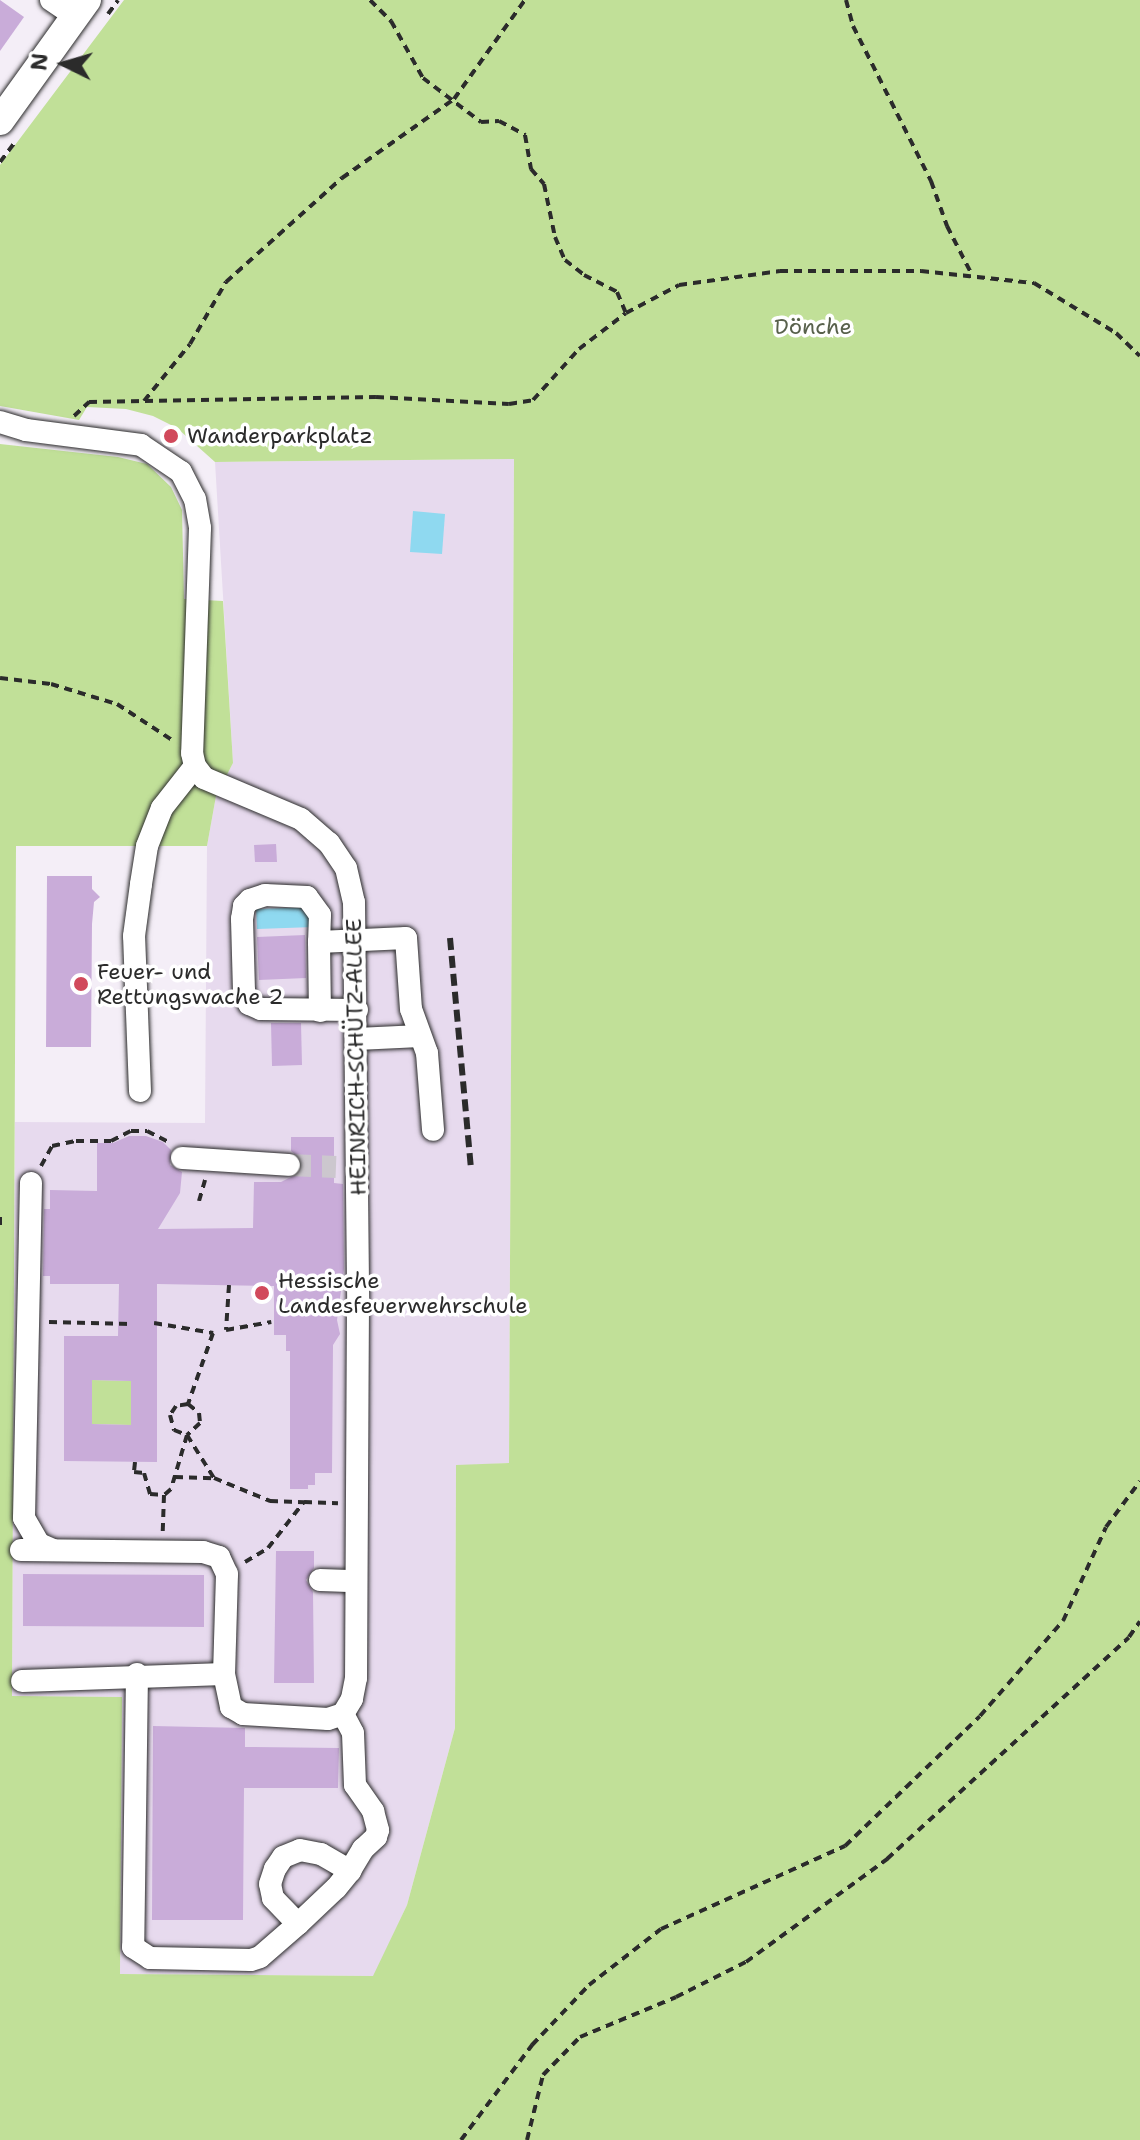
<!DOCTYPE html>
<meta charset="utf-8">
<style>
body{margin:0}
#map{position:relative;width:1140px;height:2140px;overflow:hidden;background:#f4eef7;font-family:"Shantell Sans",sans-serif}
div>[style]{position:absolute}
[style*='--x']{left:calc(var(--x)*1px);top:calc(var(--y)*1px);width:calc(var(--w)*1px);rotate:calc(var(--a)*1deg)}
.built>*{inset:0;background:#e7daee}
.green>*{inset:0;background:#c1e098}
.water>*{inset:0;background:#8fd9f0}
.building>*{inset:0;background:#c9acd9}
.minor-tunnel>*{height:22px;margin-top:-11px;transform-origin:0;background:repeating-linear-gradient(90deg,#ccc7ce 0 22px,transparent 0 33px)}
.path>*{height:4px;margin-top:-2px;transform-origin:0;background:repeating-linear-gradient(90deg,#2b2b2b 0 8px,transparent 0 14px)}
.roads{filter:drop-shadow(0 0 2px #2b2b2b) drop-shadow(0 0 2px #2b2b2b)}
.minor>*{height:22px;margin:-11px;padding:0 11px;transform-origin:11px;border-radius:11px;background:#fff}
.major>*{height:28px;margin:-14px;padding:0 14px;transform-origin:14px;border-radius:14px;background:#fff}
.rail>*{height:6px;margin-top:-3px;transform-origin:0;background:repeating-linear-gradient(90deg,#2b2b2b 0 12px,transparent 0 18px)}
.dots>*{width:22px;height:22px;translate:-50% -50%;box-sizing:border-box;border:4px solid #fff;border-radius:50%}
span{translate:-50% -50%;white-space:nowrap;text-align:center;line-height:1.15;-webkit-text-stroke:7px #fff;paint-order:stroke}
.park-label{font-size:22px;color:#58614c}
.poi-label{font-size:22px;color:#2b2b2b}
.left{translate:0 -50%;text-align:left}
.street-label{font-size:22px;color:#2b2b2b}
.north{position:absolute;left:24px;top:24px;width:80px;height:80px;-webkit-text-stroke:6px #fff;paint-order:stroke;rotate:275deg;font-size:22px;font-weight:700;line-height:32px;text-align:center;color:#2b2b2b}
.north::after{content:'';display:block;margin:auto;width:28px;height:36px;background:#2b2b2b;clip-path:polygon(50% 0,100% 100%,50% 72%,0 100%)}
</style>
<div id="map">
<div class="built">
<i style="clip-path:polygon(514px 459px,509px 1463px,456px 1466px,455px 1728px,407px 1905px,374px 1976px,120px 1974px,122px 1697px,12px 1696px,15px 1122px,205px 1123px,207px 846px,216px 796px,233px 763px,215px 462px)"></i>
</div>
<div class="green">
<i style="clip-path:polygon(124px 0,1140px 0,1140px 2140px,0 2140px,0 444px,118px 457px,147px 464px,171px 487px,182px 510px,184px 599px,223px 601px,233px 763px,216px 796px,207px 846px,16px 846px,12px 1696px,122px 1697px,120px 1974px,373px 1976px,407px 1905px,455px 1728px,456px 1465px,509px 1463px,514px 459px,215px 462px,177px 428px,153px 416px,126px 409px,87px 407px,79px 420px,0 406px,0 165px)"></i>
<i style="clip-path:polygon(92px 1380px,131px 1381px,131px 1425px,92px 1424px)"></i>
</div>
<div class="water">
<i style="clip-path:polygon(413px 511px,445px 514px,442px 554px,410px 552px)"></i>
<i style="clip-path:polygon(313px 907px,314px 927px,257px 929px,256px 909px)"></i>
</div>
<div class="building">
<i style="clip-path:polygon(0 0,24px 17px,0 51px)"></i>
<i style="clip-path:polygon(276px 844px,277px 862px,255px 862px,254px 845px)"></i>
<i style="clip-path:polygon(47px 876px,92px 876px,92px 889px,100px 897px,94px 902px,92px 924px,91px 1047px,46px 1047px)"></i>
<i style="clip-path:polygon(305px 935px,306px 978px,259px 980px,257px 937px)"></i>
<i style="clip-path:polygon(271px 1023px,301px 1023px,302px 1065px,272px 1066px)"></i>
<i style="clip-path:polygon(evenodd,129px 1136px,146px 1136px,163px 1142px,171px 1150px,170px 1165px,182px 1172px,180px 1193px,158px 1229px,253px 1228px,254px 1182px,281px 1182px,301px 1172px,302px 1160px,291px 1151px,291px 1137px,334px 1137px,334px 1183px,343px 1184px,344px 1269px,337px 1320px,340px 1334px,333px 1345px,332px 1473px,315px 1473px,315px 1485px,308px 1485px,308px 1489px,290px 1489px,290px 1351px,286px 1351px,286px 1335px,274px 1335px,274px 1286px,157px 1284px,157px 1462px,64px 1461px,64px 1336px,118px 1336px,119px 1284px,50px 1284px,50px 1276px,43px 1276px,44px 1209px,50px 1209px,50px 1190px,97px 1191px,97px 1143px,113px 1143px,129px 1136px,92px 1380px,131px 1381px,131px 1425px,92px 1424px,92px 1380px)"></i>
<i style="clip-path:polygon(276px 1551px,314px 1551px,314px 1568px,306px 1580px,313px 1592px,314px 1683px,274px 1683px)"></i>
<i style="clip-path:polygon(23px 1574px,204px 1575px,204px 1627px,23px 1626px)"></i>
<i style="clip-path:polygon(153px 1726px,245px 1728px,245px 1747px,339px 1748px,338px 1788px,244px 1788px,243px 1920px,152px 1920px)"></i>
</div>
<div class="minor-tunnel">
<i style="--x:289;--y:1165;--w:47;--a:2.4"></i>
</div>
<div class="path">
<i style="--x:370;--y:0;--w:30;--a:45"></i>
<i style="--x:391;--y:21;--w:65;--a:60.7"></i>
<i style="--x:423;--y:78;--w:73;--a:37.2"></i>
<i style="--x:481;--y:122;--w:18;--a:-3"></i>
<i style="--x:499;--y:121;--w:30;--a:28"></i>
<i style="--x:525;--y:135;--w:35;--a:80"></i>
<i style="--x:531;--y:169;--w:20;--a:49"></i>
<i style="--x:544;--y:184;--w:54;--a:78.3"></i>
<i style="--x:555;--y:237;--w:25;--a:67"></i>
<i style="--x:565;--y:260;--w:24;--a:38"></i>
<i style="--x:584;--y:275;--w:37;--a:27"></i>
<i style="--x:617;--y:292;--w:23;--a:67"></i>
<i style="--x:846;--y:0;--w:27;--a:75"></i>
<i style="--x:853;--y:26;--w:174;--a:63.3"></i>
<i style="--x:931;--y:181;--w:48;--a:70.4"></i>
<i style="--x:947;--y:226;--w:53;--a:62.9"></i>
<i style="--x:108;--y:14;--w:17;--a:-54"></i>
<i style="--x:0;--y:162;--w:26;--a:-53"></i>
<i style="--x:144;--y:401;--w:73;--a:-51.1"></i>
<i style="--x:190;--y:344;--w:72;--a:-59.9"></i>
<i style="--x:226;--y:282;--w:156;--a:-41.9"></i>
<i style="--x:342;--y:178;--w:137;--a:-35.2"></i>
<i style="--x:454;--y:99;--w:122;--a:-54.4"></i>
<i style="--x:74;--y:416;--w:21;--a:-43"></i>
<i style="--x:89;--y:402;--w:287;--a:-1"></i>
<i style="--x:376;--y:397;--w:133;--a:3"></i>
<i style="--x:509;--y:404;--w:24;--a:-9"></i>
<i style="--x:533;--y:400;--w:69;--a:-48"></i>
<i style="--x:579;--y:349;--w:59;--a:-37.5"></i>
<i style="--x:626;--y:313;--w:60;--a:-27.8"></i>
<i style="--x:679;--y:285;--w:102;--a:-7.9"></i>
<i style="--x:780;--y:271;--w:141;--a:0"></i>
<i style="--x:921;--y:271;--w:114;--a:6.1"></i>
<i style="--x:1034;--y:283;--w:96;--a:31.4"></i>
<i style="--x:1116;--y:333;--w:33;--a:44"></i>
<i style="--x:0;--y:678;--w:51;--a:6.7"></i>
<i style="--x:51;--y:684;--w:69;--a:16.9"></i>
<i style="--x:117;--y:704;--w:66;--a:33.2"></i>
<i style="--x:41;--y:1166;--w:23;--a:-61"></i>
<i style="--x:52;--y:1146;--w:25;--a:-12"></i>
<i style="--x:76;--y:1141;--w:35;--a:0"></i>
<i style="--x:111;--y:1141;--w:22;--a:-27"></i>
<i style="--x:131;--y:1131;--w:16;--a:0"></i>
<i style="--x:147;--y:1131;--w:27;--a:27"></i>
<i style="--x:199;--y:1201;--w:22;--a:-74"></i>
<i style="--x:0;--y:1217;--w:11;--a:90"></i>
<i style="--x:229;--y:1285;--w:45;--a:93.8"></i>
<i style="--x:226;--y:1330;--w:46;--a:-10.1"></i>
<i style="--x:49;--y:1322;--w:82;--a:1.4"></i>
<i style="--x:154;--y:1323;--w:60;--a:9.6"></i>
<i style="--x:213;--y:1333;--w:75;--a:109.4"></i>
<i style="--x:188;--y:1404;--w:12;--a:171"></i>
<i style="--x:176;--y:1406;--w:11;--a:124"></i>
<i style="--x:170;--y:1415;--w:16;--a:75"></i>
<i style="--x:174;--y:1430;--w:14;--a:21"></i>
<i style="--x:187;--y:1435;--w:56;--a:106.5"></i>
<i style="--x:171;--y:1489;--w:9;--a:139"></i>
<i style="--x:164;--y:1495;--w:38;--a:92"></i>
<i style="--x:188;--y:1404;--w:14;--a:39"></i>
<i style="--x:199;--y:1413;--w:10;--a:84"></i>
<i style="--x:200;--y:1423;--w:18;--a:137"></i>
<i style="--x:187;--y:1435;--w:51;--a:57.9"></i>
<i style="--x:214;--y:1478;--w:61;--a:22.3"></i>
<i style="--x:270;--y:1501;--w:34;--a:2"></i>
<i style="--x:135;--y:1462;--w:10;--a:96"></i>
<i style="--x:134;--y:1472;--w:10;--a:6"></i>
<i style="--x:144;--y:1473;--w:22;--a:74"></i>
<i style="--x:150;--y:1494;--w:14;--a:4"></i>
<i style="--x:175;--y:1477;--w:38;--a:2"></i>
<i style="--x:245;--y:1562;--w:27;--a:-31"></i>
<i style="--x:268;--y:1548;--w:58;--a:-52"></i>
<i style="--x:304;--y:1502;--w:34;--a:2"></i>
<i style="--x:461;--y:2140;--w:119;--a:-53.2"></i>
<i style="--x:532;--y:2045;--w:83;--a:-46.5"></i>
<i style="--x:589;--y:1985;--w:91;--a:-37.9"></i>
<i style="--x:661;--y:1929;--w:202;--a:-24.3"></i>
<i style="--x:845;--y:1846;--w:187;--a:-43.9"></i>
<i style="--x:980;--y:1716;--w:126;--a:-48.9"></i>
<i style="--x:1063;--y:1621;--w:103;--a:-65.4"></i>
<i style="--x:1106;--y:1527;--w:57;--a:-53.5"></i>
<i style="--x:527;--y:2140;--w:67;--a:-76.2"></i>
<i style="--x:543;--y:2075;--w:53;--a:-45.8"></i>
<i style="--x:580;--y:2037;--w:104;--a:-22.6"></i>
<i style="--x:676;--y:1997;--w:78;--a:-26.6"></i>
<i style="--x:746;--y:1962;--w:175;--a:-36.1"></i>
<i style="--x:887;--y:1859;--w:328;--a:-42.5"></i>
<i style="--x:1129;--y:1637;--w:19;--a:-55"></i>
</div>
<div class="roads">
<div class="minor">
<i style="--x:51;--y:0;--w:29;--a:34"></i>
<i style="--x:0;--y:422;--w:27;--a:17"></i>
<i style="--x:26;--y:430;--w:116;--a:7.4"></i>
<i style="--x:141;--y:445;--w:48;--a:34"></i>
<i style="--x:181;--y:472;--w:30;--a:63"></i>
<i style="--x:195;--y:499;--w:29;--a:80"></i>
<i style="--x:200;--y:528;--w:225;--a:92"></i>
<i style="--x:192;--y:753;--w:13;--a:77"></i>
<i style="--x:195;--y:766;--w:15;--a:53"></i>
<i style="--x:204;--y:778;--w:105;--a:22.9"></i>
<i style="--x:301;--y:819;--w:37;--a:41"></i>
<i style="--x:329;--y:843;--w:30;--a:56"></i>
<i style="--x:346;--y:868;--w:35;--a:77"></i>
<i style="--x:354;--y:902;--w:400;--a:89.4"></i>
<i style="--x:358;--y:1302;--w:376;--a:90.3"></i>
<i style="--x:356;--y:1678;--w:21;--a:101"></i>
<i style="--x:352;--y:1699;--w:17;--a:121"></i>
<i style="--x:343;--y:1714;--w:21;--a:62"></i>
<i style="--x:353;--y:1733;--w:52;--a:87.8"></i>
<i style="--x:355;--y:1785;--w:32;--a:55"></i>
<i style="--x:373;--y:1811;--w:20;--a:75"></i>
<i style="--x:378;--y:1830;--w:7;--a:106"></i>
<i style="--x:376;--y:1837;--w:18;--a:137"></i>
<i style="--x:363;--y:1849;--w:26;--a:121"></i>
<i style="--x:350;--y:1871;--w:22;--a:129"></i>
<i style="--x:336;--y:1888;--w:52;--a:136.5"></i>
<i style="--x:298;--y:1924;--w:36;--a:-134"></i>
<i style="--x:273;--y:1898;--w:14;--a:-102"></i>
<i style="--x:270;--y:1884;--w:16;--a:-72"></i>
<i style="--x:275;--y:1869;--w:14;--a:-56"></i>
<i style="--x:283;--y:1857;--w:18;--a:-22"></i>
<i style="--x:300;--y:1850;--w:21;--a:11"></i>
<i style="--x:321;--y:1854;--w:34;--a:30"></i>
<i style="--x:319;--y:942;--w:69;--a:89.2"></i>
<i style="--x:357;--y:1010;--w:96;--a:-179.4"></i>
<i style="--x:261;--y:1009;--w:13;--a:-157"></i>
<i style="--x:249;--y:1004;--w:14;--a:-111"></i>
<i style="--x:244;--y:991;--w:72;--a:-91.6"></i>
<i style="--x:242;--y:919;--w:13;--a:-81"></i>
<i style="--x:244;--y:906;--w:8;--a:-45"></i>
<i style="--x:250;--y:900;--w:16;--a:-18"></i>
<i style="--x:265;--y:895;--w:42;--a:2.7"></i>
<i style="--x:307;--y:897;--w:22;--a:54"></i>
<i style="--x:320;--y:915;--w:27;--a:92"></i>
<i style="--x:319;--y:942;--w:87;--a:-2.6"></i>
<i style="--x:406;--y:938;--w:71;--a:86"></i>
<i style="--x:411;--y:1009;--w:47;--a:70"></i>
<i style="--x:427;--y:1053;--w:77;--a:85.5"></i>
<i style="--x:357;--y:1039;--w:63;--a:-2.7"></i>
<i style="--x:140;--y:1091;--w:155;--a:-92.2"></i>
<i style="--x:134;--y:936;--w:52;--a:-82.3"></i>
<i style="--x:141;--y:884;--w:38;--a:-81"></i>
<i style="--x:147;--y:846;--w:41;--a:-68.5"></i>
<i style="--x:162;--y:808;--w:53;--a:-51.8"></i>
<i style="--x:182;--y:1158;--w:107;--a:3.7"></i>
<i style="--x:31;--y:1183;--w:335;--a:91.2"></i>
<i style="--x:24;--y:1518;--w:30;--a:60"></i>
<i style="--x:39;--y:1544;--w:15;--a:23"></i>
<i style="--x:21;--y:1550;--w:182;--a:0.6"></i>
<i style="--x:203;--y:1552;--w:17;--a:17"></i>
<i style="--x:219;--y:1557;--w:19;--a:65"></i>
<i style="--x:227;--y:1574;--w:100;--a:91.7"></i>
<i style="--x:224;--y:1674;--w:202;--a:178"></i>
<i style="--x:320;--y:1580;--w:36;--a:2"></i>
<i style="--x:137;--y:1674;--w:273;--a:90.8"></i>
<i style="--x:133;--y:1947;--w:20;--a:33"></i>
<i style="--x:150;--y:1958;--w:101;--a:1.1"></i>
<i style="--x:251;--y:1960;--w:9;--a:-18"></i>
<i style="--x:260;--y:1957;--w:50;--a:-41"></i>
<i style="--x:224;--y:1674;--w:34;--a:78"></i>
<i style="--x:231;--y:1707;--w:14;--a:30"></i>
<i style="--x:243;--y:1714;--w:85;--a:3.4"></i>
<i style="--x:328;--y:1719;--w:16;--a:-18"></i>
</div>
<div class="major">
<i style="--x:0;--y:121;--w:149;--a:-54.3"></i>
</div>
</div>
<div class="rail">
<i style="--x:450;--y:938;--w:234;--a:84.8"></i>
</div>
<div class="dots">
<i style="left:171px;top:436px;background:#d1495b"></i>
<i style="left:81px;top:984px;background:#d1495b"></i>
<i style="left:262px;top:1293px;background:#d1495b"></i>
</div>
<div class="park-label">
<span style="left:813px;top:327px">Dönche</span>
</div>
<div class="poi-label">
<span class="left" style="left:187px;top:436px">Wanderparkplatz</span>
<span class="left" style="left:97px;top:984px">Feuer- und<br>Rettungswache 2</span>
<span class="left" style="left:278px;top:1293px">Hessische<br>Landesfeuerwehrschule</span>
</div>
<div class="street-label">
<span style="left:356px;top:1057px;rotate:-91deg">HEINRICH-SCHÜTZ-ALLEE</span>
</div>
<div class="north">N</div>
</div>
